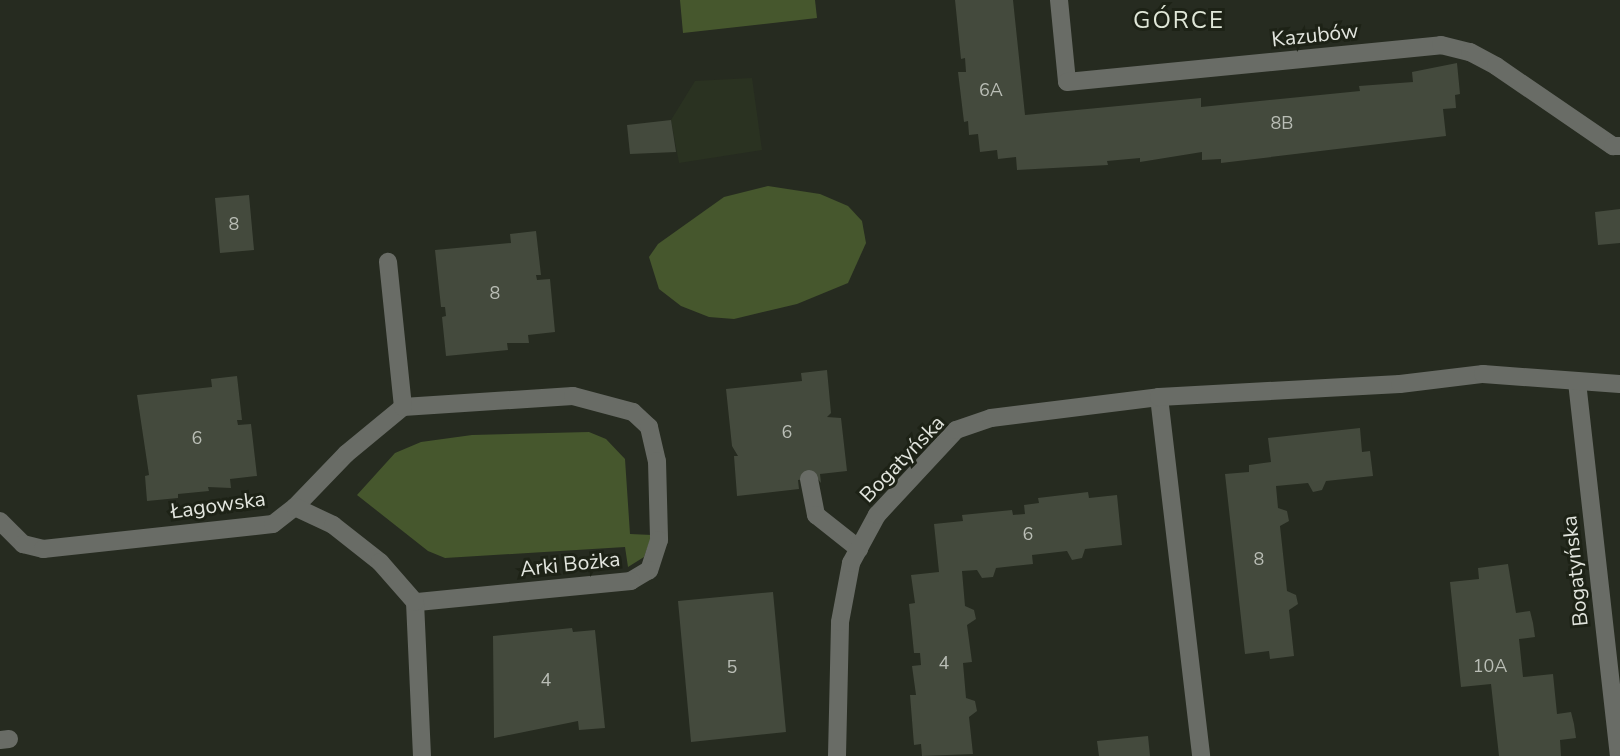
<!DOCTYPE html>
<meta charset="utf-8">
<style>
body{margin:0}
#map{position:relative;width:1620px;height:756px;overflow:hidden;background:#262b20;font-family:"Nunito Sans",sans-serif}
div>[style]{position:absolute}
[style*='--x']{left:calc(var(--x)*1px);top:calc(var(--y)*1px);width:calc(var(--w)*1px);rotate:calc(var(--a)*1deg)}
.built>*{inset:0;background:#2a3221}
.green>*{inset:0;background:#46572d}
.building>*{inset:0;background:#444a3d}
.service>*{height:18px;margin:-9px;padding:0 9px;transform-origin:9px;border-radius:9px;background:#696c66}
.minor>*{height:18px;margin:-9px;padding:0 9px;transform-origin:9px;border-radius:9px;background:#696c66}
span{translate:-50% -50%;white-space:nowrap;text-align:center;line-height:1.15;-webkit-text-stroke:6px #1d2216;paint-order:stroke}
.number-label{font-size:18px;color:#babeb6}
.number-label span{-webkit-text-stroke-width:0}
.street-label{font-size:21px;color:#e2e5de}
.quarter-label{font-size:24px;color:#e0e7d8;letter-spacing:2px}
</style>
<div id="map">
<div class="built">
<i style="clip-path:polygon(752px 78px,762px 150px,679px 163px,671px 120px,695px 81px)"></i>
</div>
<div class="green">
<i style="clip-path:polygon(680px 0,815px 0,817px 18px,683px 33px)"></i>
<i style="clip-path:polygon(768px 186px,820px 194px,848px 206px,862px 221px,866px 243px,848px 283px,797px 304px,734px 319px,709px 317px,681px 306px,659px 289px,649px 257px,658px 244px,724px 197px)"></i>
<i style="clip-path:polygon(589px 432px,606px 439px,625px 459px,630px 534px,652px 535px,644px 557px,628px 567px,625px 547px,445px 558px,428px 551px,357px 495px,395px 453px,421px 442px,472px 435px)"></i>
</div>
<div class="building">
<i style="clip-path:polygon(955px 0,1013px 0,1025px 115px,1201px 98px,1201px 107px,1360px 91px,1359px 86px,1413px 82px,1412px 72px,1457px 63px,1460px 94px,1455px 95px,1456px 108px,1443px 109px,1446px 136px,1221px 163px,1221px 159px,1202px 160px,1202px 152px,1140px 162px,1140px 158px,1107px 161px,1108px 165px,1017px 170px,1016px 157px,998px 159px,997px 150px,980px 152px,978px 134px,969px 135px,968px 121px,964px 122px,958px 72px,966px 72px,965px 58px,961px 59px)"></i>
<i style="clip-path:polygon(671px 120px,676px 152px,630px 154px,627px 125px)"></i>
<i style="clip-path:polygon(249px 195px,254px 250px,220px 253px,215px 198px)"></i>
<i style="clip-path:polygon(1620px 209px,1620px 243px,1598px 245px,1595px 212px)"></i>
<i style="clip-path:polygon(536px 231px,541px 275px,536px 275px,537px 280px,550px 279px,555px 332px,528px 335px,529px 343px,507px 343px,508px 350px,446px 356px,442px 317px,446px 316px,445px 307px,441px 307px,435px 250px,511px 243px,510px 234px)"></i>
<i style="clip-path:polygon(827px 370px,831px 413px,827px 417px,841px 418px,847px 471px,820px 474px,821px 483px,817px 478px,798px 480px,799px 489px,737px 496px,734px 456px,738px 456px,732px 446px,726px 389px,802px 381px,801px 373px)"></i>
<i style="clip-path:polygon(237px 376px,242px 420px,237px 420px,238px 425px,251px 424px,257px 476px,230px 479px,231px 488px,208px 487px,209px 491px,178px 494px,178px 498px,147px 501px,145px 476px,149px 475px,137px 395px,212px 387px,211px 379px)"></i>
<i style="clip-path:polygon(1360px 428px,1362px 452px,1370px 451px,1373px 476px,1326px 481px,1322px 490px,1313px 492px,1308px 483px,1276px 486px,1278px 508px,1287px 511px,1289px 521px,1280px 526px,1287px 591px,1296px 595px,1298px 604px,1289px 610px,1294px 656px,1270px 659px,1269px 651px,1245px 654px,1225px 474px,1249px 472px,1249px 465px,1271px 462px,1268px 438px)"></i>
<i style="clip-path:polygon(1088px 492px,1089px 498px,1117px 495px,1122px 545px,1085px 549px,1082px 558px,1072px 560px,1067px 551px,1032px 555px,1033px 564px,996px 568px,993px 577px,982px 578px,977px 570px,962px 571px,965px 606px,974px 610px,976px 619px,967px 625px,972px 662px,963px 663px,966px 698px,975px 701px,977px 711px,969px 717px,973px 754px,922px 756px,921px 744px,914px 745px,910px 695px,916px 695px,912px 666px,921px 665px,920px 653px,914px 653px,909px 604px,915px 603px,911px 575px,939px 572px,934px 524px,963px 521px,962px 515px,1012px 510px,1013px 515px,1025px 514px,1024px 505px,1039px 503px,1038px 498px)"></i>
<i style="clip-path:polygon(1508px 564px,1516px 613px,1530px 611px,1533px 623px,1535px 637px,1519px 639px,1523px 677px,1553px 674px,1557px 714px,1571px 712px,1574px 724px,1576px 738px,1560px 740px,1561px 756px,1499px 756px,1491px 684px,1461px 687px,1450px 582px,1479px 579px,1478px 568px)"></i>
<i style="clip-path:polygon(773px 592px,786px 732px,691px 742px,678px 601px)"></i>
<i style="clip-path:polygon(572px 628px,573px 632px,595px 630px,605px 728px,579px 730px,578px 721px,494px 738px,493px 636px)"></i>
<i style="clip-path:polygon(1148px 736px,1150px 756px,1099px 756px,1097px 741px)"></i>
</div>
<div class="service">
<i style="--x:809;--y:479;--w:37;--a:79"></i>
<i style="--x:816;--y:515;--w:55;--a:38.3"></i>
</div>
<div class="minor">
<i style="--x:1059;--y:0;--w:82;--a:84.4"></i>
<i style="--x:1067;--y:82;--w:376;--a:-5.6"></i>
<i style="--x:1441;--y:45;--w:30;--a:14"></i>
<i style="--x:1470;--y:52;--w:30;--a:28"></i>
<i style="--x:1496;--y:66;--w:142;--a:34.4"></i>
<i style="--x:1613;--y:146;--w:7;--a:0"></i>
<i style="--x:1577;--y:382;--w:376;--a:83.6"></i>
<i style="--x:1159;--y:397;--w:361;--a:83.3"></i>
<i style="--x:403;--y:407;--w:170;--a:-3.7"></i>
<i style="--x:573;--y:396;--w:62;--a:14.9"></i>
<i style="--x:633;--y:412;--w:22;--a:43"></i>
<i style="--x:649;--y:427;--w:35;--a:77"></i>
<i style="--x:657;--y:461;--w:79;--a:88.5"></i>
<i style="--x:659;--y:540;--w:32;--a:108"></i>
<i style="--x:649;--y:570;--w:21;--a:149"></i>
<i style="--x:631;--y:581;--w:217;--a:174.4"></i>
<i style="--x:415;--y:602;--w:154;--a:87.4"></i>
<i style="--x:295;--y:507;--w:74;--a:-46.1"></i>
<i style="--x:346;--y:454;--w:74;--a:-39.5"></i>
<i style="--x:403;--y:407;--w:146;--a:-95.9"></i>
<i style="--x:0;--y:521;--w:33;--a:45"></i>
<i style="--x:23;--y:544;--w:21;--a:14"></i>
<i style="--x:43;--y:549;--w:231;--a:-6.2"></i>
<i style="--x:273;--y:524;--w:28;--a:-38"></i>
<i style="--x:295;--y:507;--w:42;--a:25.3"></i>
<i style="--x:333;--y:525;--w:60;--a:38.2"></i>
<i style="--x:380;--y:562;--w:53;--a:48.8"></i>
<i style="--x:0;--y:740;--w:9;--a:-6"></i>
<i style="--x:837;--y:756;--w:134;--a:-88.7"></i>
<i style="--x:840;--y:622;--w:60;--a:-79.4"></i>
<i style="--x:851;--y:563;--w:55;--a:-61.6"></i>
<i style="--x:877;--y:515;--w:116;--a:-47.1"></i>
<i style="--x:956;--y:430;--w:37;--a:-19"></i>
<i style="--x:991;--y:418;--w:169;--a:-7.1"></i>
<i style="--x:1159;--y:397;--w:241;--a:-3.1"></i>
<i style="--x:1400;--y:384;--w:84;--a:-6.9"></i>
<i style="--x:1483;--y:374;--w:137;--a:4.2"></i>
</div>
<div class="number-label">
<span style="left:991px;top:90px">6A</span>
<span style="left:1282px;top:123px">8B</span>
<span style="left:234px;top:224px">8</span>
<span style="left:495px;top:293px">8</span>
<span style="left:787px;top:432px">6</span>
<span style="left:197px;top:438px">6</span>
<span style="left:1028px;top:534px">6</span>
<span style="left:1259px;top:559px">8</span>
<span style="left:944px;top:663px">4</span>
<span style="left:1490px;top:666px">10A</span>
<span style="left:732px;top:667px">5</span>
<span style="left:546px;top:680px">4</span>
</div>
<div class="street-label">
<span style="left:1315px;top:35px;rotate:-6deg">Kazubów</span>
<span style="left:902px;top:459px;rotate:-46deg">Bogatyńska</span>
<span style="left:218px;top:505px;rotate:-8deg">Łagowska</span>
<span style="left:570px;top:564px;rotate:-6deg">Arki Bożka</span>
<span style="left:1575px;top:571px;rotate:-96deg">Bogatyńska</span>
</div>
<div class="quarter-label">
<span style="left:1179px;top:21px">GÓRCE</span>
</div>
</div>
